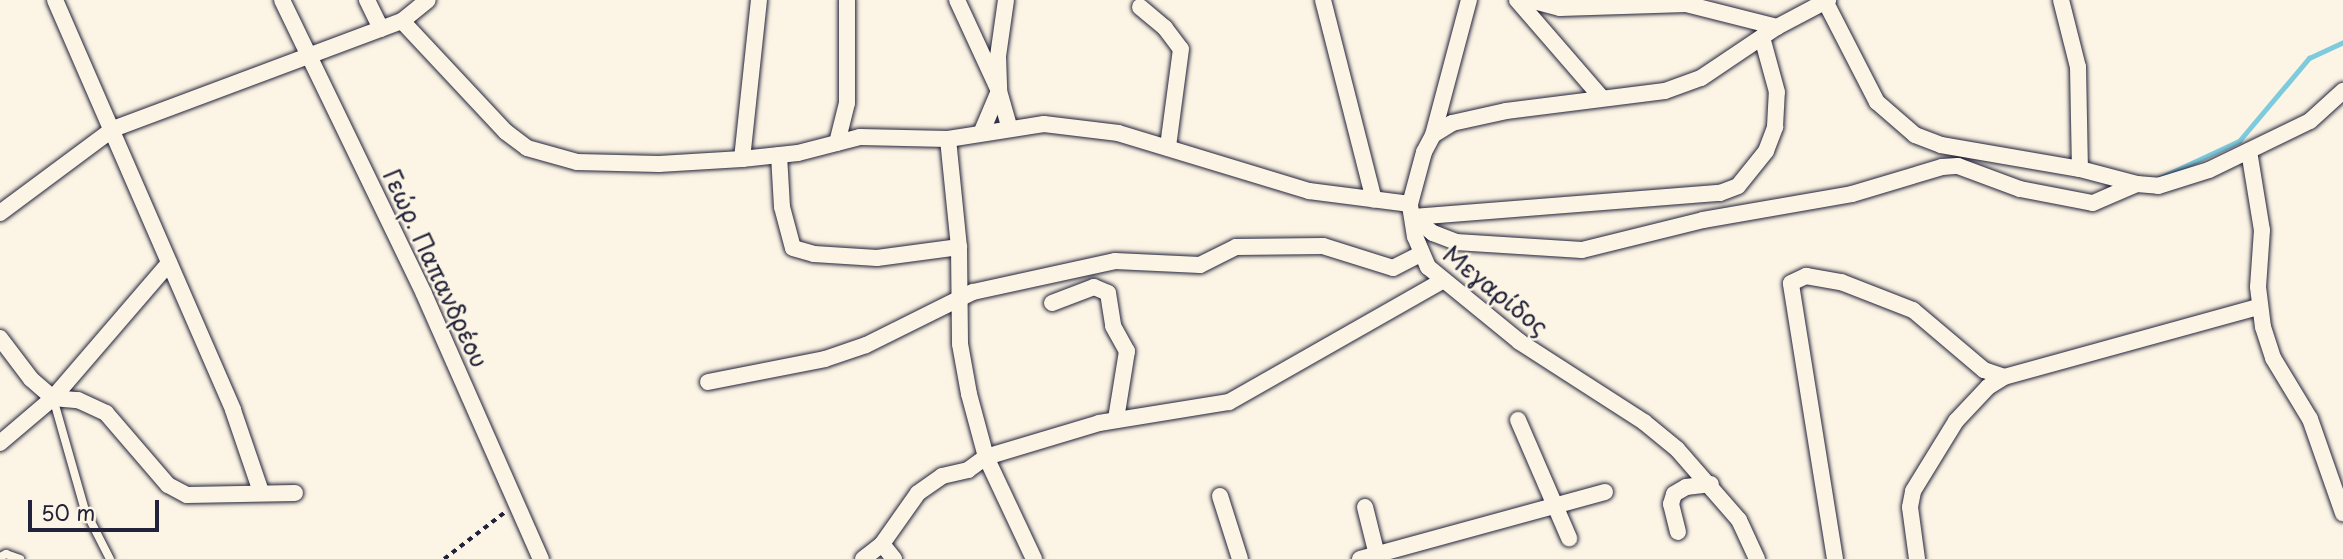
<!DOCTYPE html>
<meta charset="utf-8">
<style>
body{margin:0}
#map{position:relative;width:2343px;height:559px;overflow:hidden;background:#fcf5e5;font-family:"Playpen Sans",sans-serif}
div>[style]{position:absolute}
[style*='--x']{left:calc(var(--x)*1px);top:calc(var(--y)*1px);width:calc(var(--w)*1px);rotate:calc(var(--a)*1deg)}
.stream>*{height:5px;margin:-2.5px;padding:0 2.5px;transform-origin:2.5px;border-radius:2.5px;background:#7fcbde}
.path>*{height:3.5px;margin-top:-1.75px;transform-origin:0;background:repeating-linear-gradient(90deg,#22223b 0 5px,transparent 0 10px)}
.roads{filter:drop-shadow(0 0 2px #22223b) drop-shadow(0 0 2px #22223b)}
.lane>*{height:8px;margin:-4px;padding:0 4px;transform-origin:4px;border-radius:4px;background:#fcf5e5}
.street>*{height:16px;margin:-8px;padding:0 8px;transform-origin:8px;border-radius:8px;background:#fcf5e5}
span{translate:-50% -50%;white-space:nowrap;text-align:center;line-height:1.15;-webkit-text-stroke:5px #fcf5e5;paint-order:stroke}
.street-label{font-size:24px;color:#22223b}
.scale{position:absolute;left:28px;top:500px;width:131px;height:32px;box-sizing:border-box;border:4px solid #22223b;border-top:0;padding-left:9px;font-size:21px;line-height:24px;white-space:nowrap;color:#22223b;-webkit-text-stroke:5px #fcf5e5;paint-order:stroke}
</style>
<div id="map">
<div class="stream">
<i style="--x:2155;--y:180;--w:93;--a:-24.9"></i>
<i style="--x:2239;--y:141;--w:109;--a:-49.9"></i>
<i style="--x:2309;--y:58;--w:38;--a:-25"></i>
</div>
<div class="path">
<i style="--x:444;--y:559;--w:76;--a:-37.5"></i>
</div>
<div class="roads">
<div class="lane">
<i style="--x:53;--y:398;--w:116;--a:74.1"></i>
<i style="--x:85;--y:510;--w:55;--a:63"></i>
<i style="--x:0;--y:557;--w:7;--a:-27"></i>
<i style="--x:6;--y:554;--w:15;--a:20"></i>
</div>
<div class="street">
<i style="--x:55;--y:0;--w:447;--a:66.5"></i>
<i style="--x:233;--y:410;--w:87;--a:71.1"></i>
<i style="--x:282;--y:0;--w:326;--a:64.2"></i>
<i style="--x:424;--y:294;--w:290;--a:66.2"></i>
<i style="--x:367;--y:0;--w:32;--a:64"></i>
<i style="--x:957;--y:0;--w:100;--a:65.2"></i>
<i style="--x:999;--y:91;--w:43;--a:113"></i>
<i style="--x:1006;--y:0;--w:57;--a:98.1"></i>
<i style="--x:998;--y:56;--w:35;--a:88"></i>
<i style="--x:999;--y:91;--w:36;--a:74"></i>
<i style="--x:1323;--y:0;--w:206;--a:75.7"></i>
<i style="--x:1517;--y:0;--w:128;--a:49.1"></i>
<i style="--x:1530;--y:0;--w:31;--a:15"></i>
<i style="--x:1560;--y:8;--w:126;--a:-1.8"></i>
<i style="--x:1686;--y:4;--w:94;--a:14.2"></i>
<i style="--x:2061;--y:0;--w:69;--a:75.8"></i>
<i style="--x:2078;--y:67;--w:102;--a:88.9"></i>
<i style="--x:1825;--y:1;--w:114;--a:62.8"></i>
<i style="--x:1877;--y:102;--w:50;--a:41"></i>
<i style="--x:1915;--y:135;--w:28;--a:21"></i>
<i style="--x:1941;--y:145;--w:141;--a:9.8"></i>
<i style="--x:2080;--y:169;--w:59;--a:14.7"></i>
<i style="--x:2137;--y:184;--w:21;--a:5"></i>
<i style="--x:2158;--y:186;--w:53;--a:-17.4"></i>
<i style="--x:2209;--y:170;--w:112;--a:-25.9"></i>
<i style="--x:2310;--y:121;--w:45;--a:-42.3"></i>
<i style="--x:1140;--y:7;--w:33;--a:40"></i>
<i style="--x:1165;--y:28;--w:26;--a:53"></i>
<i style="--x:1181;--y:49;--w:99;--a:97.6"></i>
<i style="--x:402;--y:21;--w:152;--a:46.9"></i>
<i style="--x:506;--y:132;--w:26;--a:37"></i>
<i style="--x:527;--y:148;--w:52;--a:15.6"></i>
<i style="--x:577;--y:162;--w:82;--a:1.4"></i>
<i style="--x:659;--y:164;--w:83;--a:-3.4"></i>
<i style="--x:742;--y:159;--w:56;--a:-6.1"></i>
<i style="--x:798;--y:153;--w:64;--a:-14.5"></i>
<i style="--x:860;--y:137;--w:88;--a:1.3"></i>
<i style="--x:948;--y:139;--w:97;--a:-8.9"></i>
<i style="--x:1044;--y:124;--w:75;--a:6.9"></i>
<i style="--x:1118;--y:133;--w:200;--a:16.9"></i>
<i style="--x:1309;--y:191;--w:102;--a:7.3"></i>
<i style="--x:1433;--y:135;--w:140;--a:-75.1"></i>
<i style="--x:948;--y:139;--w:109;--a:84.2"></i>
<i style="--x:959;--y:247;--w:97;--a:89.4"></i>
<i style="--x:960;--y:344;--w:51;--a:79.8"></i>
<i style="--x:969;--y:394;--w:65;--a:74.9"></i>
<i style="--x:986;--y:457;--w:113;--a:64.8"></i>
<i style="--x:837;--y:143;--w:41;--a:-76"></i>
<i style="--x:847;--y:103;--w:103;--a:-90"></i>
<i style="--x:2249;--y:151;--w:80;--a:80.7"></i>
<i style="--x:2262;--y:230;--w:57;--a:94"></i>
<i style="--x:2258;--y:287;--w:40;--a:82.9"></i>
<i style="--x:2263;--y:327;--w:33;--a:72"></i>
<i style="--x:2273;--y:358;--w:71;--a:58.8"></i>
<i style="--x:2310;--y:419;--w:100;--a:70.7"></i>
<i style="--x:779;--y:155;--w:52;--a:86.7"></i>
<i style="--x:782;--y:207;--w:42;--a:75"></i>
<i style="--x:793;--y:248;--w:22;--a:16"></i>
<i style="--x:814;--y:254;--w:63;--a:3.6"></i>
<i style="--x:877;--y:258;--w:83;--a:-7.6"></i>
<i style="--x:742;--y:159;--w:160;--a:-83.9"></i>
<i style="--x:0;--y:213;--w:141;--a:-36.6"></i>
<i style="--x:113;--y:129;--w:309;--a:-20.5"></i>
<i style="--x:402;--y:21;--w:33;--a:-39"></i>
<i style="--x:1413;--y:217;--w:26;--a:39"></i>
<i style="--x:1433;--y:233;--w:25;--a:21"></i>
<i style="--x:1456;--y:242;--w:126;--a:3.6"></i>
<i style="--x:1582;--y:250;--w:125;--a:-13.9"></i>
<i style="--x:1703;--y:220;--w:151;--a:-9.9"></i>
<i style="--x:1852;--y:194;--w:94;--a:-16.7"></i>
<i style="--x:1942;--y:167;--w:16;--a:-4"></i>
<i style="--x:1958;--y:166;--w:66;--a:20.4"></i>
<i style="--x:2020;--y:189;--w:74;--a:10.9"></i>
<i style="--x:2093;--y:203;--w:48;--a:-23.4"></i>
<i style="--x:1413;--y:217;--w:308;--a:-4.5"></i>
<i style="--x:1720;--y:193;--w:19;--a:-21"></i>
<i style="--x:1738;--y:186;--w:45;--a:-51.3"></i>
<i style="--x:1766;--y:151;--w:26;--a:-69"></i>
<i style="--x:1775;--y:127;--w:35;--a:-87"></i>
<i style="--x:1777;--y:92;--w:57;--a:-105.3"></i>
<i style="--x:1052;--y:303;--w:45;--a:-20.9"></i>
<i style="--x:1094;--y:287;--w:15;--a:23"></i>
<i style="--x:1108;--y:293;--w:33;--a:81"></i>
<i style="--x:1113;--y:326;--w:29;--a:61"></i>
<i style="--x:1127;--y:351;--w:69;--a:99.2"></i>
<i style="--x:0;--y:338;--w:51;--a:52.9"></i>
<i style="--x:31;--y:379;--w:29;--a:41"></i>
<i style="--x:53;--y:398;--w:25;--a:5"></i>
<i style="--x:78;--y:400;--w:31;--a:25"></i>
<i style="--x:106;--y:413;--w:95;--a:49.3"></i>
<i style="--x:168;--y:485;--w:21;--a:28"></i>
<i style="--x:187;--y:495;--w:108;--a:-1.1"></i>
<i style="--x:708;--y:382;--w:119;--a:-11.1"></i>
<i style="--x:825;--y:359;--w:43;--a:-18.9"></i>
<i style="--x:866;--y:345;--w:119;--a:-26.4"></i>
<i style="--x:973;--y:292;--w:145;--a:-12.3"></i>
<i style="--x:1115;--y:261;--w:85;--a:2.7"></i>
<i style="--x:1200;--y:265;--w:40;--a:-26.6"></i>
<i style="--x:1236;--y:247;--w:87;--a:-0.7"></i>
<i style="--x:1323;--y:246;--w:73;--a:17.4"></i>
<i style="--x:1393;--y:268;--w:30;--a:-27"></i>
<i style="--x:1518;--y:420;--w:129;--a:66.6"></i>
<i style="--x:0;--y:443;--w:70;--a:-40.3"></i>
<i style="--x:53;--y:398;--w:178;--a:-49.3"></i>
<i style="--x:1220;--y:496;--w:66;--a:72.4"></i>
<i style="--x:1365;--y:507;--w:54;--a:76"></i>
<i style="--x:1678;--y:532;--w:29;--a:-104"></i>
<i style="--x:1671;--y:504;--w:10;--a:-73"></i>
<i style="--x:1674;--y:494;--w:14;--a:-30"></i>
<i style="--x:1686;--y:487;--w:25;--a:-7"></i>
<i style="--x:882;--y:544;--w:19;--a:51"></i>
<i style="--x:863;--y:559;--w:24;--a:-38"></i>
<i style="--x:882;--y:544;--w:62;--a:-54.8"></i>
<i style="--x:918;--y:493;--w:29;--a:-35"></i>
<i style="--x:942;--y:476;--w:27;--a:-13"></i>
<i style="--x:968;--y:470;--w:22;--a:-36"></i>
<i style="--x:986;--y:457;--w:118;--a:-16.7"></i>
<i style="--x:1099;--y:423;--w:132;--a:-9.2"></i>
<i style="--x:1229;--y:402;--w:245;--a:-29.6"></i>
<i style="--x:1360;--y:559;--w:254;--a:-15.3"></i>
<i style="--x:1757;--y:559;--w:43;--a:-114.8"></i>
<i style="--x:1739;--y:520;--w:94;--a:-131.1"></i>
<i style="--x:1677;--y:449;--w:43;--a:-140.7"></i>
<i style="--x:1644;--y:422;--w:148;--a:-147.2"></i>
<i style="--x:1520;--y:342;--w:119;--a:-140.8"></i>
<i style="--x:1428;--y:267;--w:33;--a:-113"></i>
<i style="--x:1415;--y:237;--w:33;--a:-99"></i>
<i style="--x:1410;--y:204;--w:54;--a:-74.9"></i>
<i style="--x:1424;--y:152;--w:19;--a:-62"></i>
<i style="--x:1433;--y:135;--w:22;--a:-32"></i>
<i style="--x:1452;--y:123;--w:55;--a:-12.5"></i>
<i style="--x:1506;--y:111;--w:160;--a:-7.2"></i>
<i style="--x:1665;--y:91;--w:38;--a:-20"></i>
<i style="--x:1701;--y:78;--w:92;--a:-33.9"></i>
<i style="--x:1777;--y:27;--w:58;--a:-27.9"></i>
<i style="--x:1835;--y:559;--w:279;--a:-99.1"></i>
<i style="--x:1791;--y:283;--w:17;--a:-25"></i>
<i style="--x:1806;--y:276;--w:36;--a:10"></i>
<i style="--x:1841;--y:282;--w:77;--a:21.3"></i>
<i style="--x:1913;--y:310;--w:93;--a:40.2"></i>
<i style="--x:1984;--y:370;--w:21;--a:19"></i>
<i style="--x:1917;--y:559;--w:52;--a:-97.7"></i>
<i style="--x:1910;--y:507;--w:16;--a:-79"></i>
<i style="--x:1913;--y:491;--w:82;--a:-58.4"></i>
<i style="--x:1956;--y:421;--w:47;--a:-46.7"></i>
<i style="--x:1988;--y:387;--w:19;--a:-32"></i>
<i style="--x:2004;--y:377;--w:263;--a:-15.4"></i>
</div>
</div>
<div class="street-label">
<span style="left:436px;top:268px;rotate:65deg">Γεώρ. Παπανδρέου</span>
<span style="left:1496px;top:290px;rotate:39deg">Μεγαρίδος</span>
</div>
<div class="scale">50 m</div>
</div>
